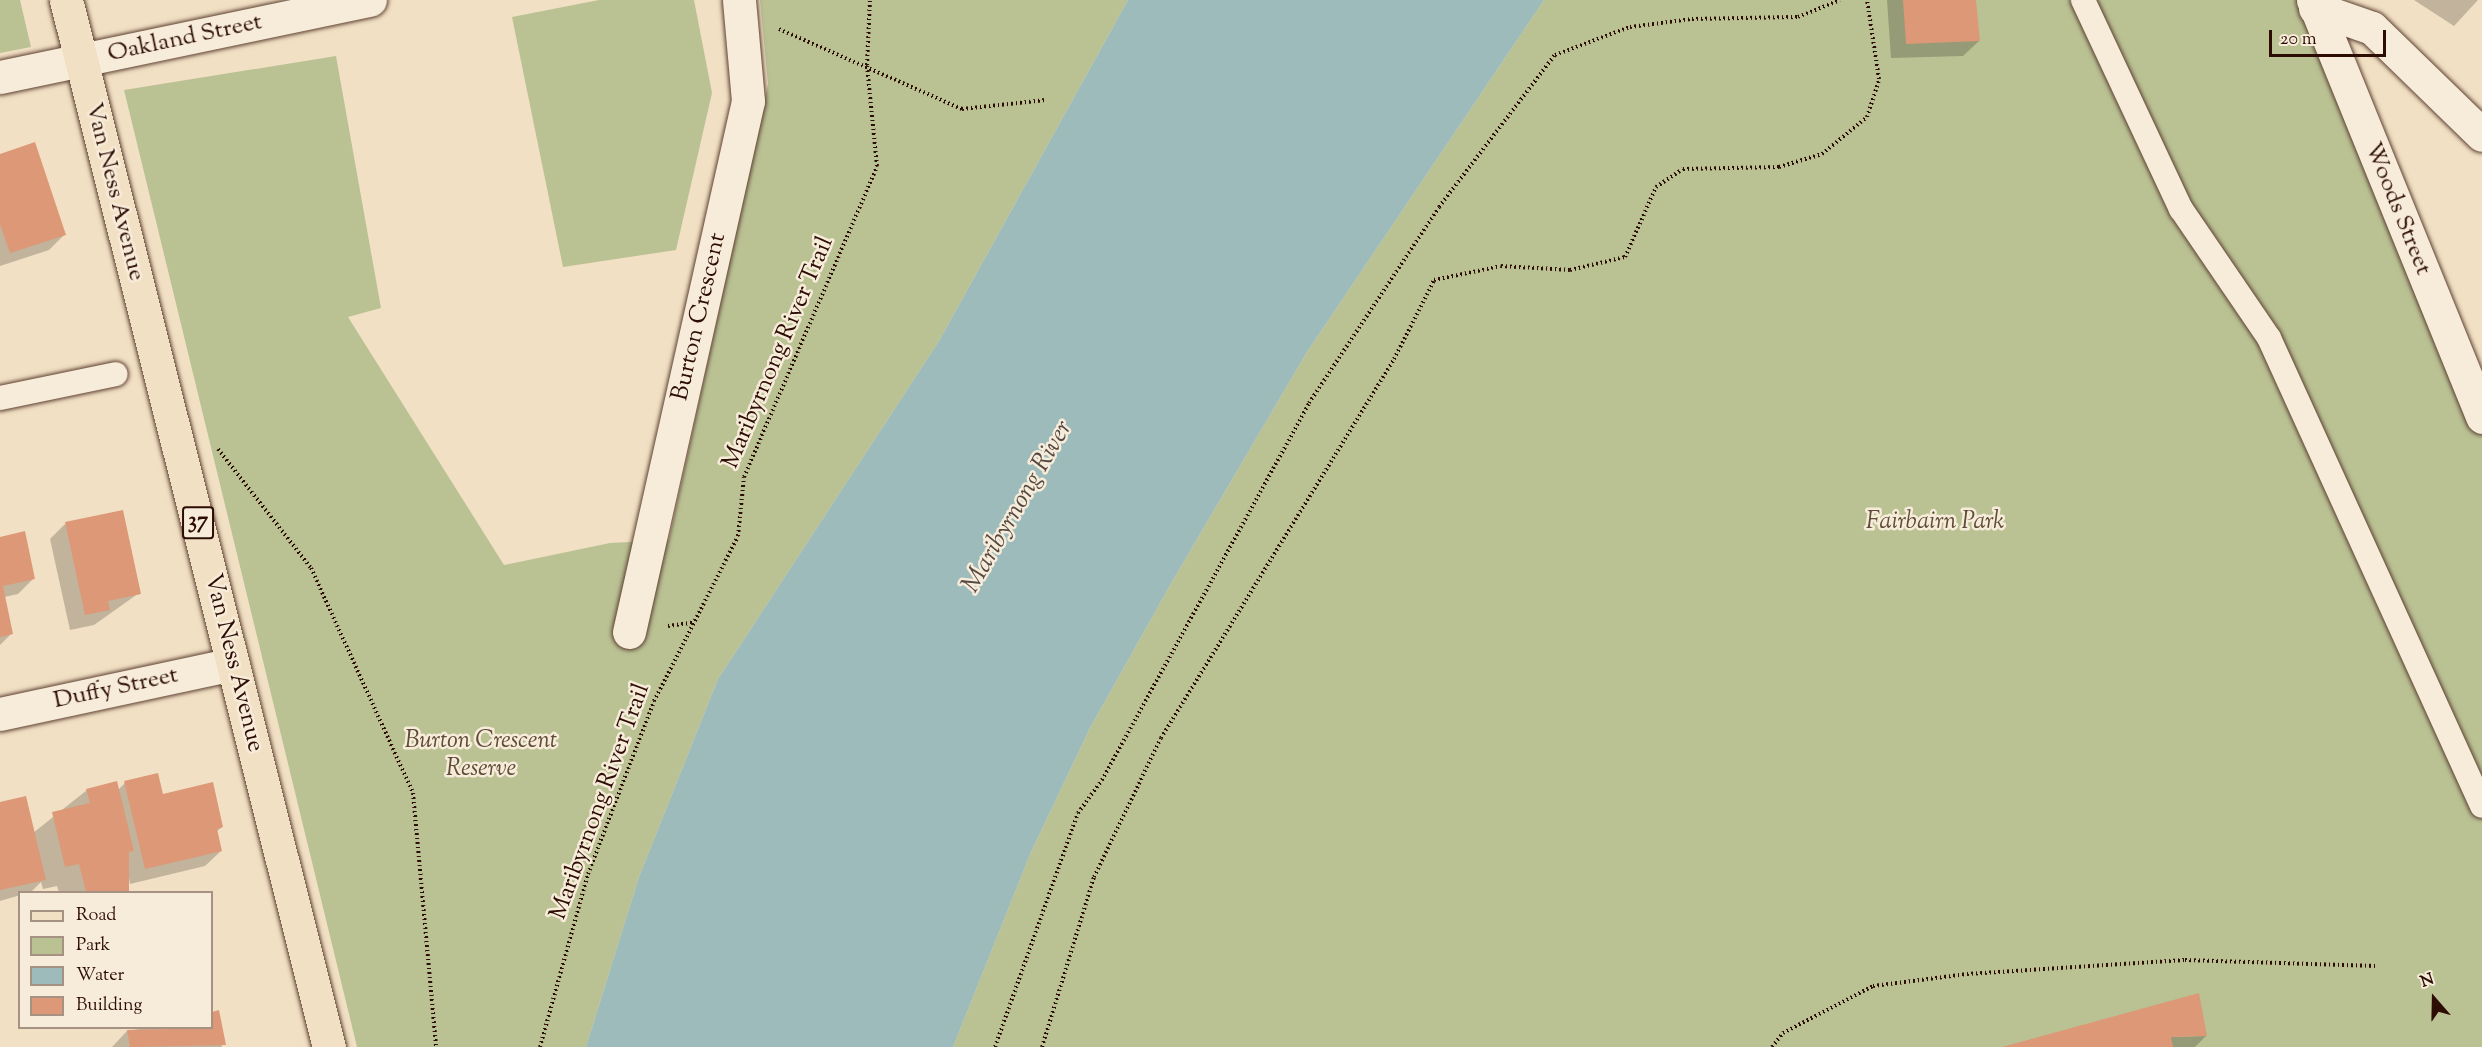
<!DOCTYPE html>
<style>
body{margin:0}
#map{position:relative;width:2482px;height:1047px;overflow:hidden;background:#f2e0c4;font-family:"Sorts Mill Goudy",serif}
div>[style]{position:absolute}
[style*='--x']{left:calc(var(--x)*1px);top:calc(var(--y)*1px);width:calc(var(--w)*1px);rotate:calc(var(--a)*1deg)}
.green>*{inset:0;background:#bac294}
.water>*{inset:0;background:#9cbbba}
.shadow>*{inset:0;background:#0003}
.building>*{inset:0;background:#dd9877}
.path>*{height:4px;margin-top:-2px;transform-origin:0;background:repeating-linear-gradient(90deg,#2d0d03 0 1.5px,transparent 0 4.5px)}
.roads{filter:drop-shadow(0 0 2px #5e4233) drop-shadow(0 0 2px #5e4233)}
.service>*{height:24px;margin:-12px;padding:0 12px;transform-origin:12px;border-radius:12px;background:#f7ebd9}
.minor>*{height:33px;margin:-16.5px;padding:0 16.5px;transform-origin:16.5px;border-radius:16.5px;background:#f7ebd9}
.primary>*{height:33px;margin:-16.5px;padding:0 16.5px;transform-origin:16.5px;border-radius:16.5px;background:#f2e0c4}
span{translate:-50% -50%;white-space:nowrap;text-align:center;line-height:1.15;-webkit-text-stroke:5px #f7ebd9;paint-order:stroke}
.shield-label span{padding:2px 4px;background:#f7ebd9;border:2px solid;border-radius:4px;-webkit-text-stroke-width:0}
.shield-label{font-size:22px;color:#2d0d03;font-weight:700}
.street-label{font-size:24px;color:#2d0d03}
.park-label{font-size:24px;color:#5e4c36;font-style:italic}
.water-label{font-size:26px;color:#544a43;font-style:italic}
.legend{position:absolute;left:18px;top:891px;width:195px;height:138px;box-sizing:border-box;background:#f7ebd9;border:2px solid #a69283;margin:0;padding:8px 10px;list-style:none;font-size:18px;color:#2d0d03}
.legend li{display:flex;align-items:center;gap:12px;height:30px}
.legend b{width:30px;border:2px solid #a69283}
.north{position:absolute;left:2404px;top:969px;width:60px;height:60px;-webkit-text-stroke:4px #f7ebd9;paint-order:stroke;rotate:340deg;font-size:16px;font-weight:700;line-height:24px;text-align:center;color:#2d0d03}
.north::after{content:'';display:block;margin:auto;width:21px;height:27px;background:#2d0d03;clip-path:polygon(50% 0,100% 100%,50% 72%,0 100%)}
.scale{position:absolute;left:2269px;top:30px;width:117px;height:27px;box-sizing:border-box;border:3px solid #2d0d03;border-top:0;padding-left:8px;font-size:18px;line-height:21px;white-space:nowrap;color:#2d0d03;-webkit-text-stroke:4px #f7ebd9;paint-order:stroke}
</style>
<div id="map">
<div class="green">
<i style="clip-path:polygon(0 0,20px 0,31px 47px,0 53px)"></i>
<i style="clip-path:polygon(599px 0,694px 0,712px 93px,676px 250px,563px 267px,512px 17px)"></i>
<i style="clip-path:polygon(760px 0,1128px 0,939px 341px,718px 679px,639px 877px,586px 1047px,357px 1047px,124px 90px,336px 56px,381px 308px,348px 317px,504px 565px,610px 543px,669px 540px,768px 84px)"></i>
<i style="clip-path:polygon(1544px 0,2309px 0,2482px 428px,2482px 1047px,953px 1047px,1031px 852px,1090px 728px,1173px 580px,1307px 352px)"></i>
</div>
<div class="water">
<i style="clip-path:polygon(1128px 0,1544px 0,1307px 352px,1173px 580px,1090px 728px,1031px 852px,953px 1047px,586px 1047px,639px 877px,718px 679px,939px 341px)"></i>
</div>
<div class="shadow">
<i style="clip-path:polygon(1887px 0,1975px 0,1979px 41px,1963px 56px,1891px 58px)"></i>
<i style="clip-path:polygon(2414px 0,2478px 0,2454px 26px)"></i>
<i style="clip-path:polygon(0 155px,64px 235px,49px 250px,0 266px)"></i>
<i style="clip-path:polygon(65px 524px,139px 593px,94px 625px,70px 630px,50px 539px)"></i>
<i style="clip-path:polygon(0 538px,34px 578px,18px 594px,4px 597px,12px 633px,0 645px)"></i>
<i style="clip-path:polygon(125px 783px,222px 827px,216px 832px,221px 851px,205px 866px,130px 884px,129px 878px,125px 892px,59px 892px,57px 886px,43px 889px,41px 882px,31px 892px,0 901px,0 803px,33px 833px,87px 790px,118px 790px)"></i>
<i style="clip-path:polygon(217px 1012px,222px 1047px,112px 1047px,127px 1031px,145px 1028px,212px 1028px,212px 1013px)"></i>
<i style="clip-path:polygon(2206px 1036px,2195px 1047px,2005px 1047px,2032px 1041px)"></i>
</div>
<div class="building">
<i style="clip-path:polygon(1903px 0,1976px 0,1980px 41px,1906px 44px)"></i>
<i style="clip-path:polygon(35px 142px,66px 235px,10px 253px,0 224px,0 154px)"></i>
<i style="clip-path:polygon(123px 510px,141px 594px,108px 601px,110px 610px,85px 615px,65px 522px)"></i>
<i style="clip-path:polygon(25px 531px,35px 579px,3px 586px,13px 634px,0 637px,0 537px)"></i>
<i style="clip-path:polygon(158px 773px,163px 794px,213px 782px,223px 827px,217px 829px,222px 851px,145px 869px,124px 781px)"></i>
<i style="clip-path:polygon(117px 781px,134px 851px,129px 852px,129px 892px,86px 892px,79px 864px,65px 867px,52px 812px,90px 803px,86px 789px)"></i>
<i style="clip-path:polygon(26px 796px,46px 880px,0 890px,0 802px)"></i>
<i style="clip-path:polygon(2199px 993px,2207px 1036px,2171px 1037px,2173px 1047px,2002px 1047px)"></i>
<i style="clip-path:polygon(219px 1010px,226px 1045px,130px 1047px,127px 1030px,212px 1028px,212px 1012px)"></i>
</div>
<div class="path">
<i style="--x:779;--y:29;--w:200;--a:23.6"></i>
<i style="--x:962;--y:109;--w:84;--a:-6.1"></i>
<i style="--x:218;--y:449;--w:151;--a:52"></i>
<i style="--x:311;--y:568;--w:247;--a:65.6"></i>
<i style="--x:413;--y:793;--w:255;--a:84.8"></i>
<i style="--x:668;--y:626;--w:27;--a:-8"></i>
<i style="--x:540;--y:1047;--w:180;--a:-74.5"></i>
<i style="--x:588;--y:874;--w:185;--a:-69.1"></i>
<i style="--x:654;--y:701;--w:185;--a:-63"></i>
<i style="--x:738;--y:536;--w:59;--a:-84.2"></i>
<i style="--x:744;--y:477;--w:338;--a:-66.8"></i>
<i style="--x:877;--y:166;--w:101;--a:-95.7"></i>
<i style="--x:867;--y:65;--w:65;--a:-87.4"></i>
<i style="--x:995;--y:1047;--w:248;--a:-70.5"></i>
<i style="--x:1078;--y:813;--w:41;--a:-54"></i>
<i style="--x:1102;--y:780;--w:430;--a:-61.2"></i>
<i style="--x:1309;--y:403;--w:235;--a:-56.4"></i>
<i style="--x:1439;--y:207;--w:191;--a:-52.7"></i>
<i style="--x:1555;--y:55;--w:80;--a:-20.5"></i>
<i style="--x:1630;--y:27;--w:63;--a:-7.4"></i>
<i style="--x:1692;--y:19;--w:106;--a:-1.1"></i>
<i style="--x:1798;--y:17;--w:45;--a:-22"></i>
<i style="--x:1042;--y:1047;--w:178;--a:-73"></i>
<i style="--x:1094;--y:877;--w:154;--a:-64.3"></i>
<i style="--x:1161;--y:738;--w:445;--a:-58.4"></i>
<i style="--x:1394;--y:359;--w:89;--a:-63.1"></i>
<i style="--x:1434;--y:280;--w:68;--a:-11.8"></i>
<i style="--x:1501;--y:266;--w:69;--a:3.3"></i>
<i style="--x:1570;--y:270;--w:57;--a:-13.3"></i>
<i style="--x:1625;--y:257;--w:77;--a:-66.1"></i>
<i style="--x:1656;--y:187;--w:32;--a:-34"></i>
<i style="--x:1683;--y:169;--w:96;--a:-1.2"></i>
<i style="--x:1779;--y:167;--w:45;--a:-16.8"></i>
<i style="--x:1822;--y:154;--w:58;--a:-39.4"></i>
<i style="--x:1867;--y:117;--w:40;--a:-72"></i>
<i style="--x:1879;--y:79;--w:80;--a:-98.6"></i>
<i style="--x:1772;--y:1047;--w:18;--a:-52"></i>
<i style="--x:1783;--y:1033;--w:102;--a:-27.6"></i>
<i style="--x:1873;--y:986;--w:95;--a:-7.3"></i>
<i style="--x:1967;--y:974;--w:218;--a:-3.7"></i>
<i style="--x:2185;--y:960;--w:192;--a:1.8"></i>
</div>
<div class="roads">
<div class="service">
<i style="--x:2083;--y:0;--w:231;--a:64.9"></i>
<i style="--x:2181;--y:209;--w:156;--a:55.7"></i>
<i style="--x:2269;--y:338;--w:514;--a:65.53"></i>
<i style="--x:0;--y:398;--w:118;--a:-11.7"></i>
</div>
<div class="minor">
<i style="--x:2313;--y:0;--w:450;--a:67.9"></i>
<i style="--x:2315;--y:8;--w:60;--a:19.3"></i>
<i style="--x:2372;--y:28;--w:153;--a:44.2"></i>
<i style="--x:0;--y:77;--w:378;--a:-11.8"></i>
<i style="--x:629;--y:632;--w:544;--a:-77.37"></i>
<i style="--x:748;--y:101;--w:101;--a:-95.1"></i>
<i style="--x:0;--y:714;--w:238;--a:-12.1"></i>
</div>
<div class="primary">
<i style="--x:66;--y:0;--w:1080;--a:75.9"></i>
</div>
</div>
<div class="shield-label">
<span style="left:198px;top:523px">37</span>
</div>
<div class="street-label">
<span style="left:185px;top:39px;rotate:-12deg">Oakland Street</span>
<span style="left:114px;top:192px;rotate:76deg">Van Ness Avenue</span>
<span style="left:2397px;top:209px;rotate:68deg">Woods Street</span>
<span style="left:700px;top:317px;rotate:-77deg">Burton Crescent</span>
<span style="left:779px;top:353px;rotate:-67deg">Maribyrnong River Trail</span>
<span style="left:233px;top:663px;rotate:76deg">Van Ness Avenue</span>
<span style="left:116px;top:689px;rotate:-12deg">Duffy Street</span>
<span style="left:601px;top:802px;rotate:-70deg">Maribyrnong River Trail</span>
</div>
<div class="park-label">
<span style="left:1935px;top:523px">Fairbairn Park</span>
<span style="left:481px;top:756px">Burton Crescent<br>Reserve</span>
</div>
<div class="water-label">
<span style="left:1018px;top:507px;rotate:-60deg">Maribyrnong River</span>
</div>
<ul class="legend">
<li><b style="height:8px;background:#f2e0c4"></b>Road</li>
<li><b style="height:16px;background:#bac294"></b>Park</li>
<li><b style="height:16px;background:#9cbbba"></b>Water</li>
<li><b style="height:16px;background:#dd9877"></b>Building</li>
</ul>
<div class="north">N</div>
<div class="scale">20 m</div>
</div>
